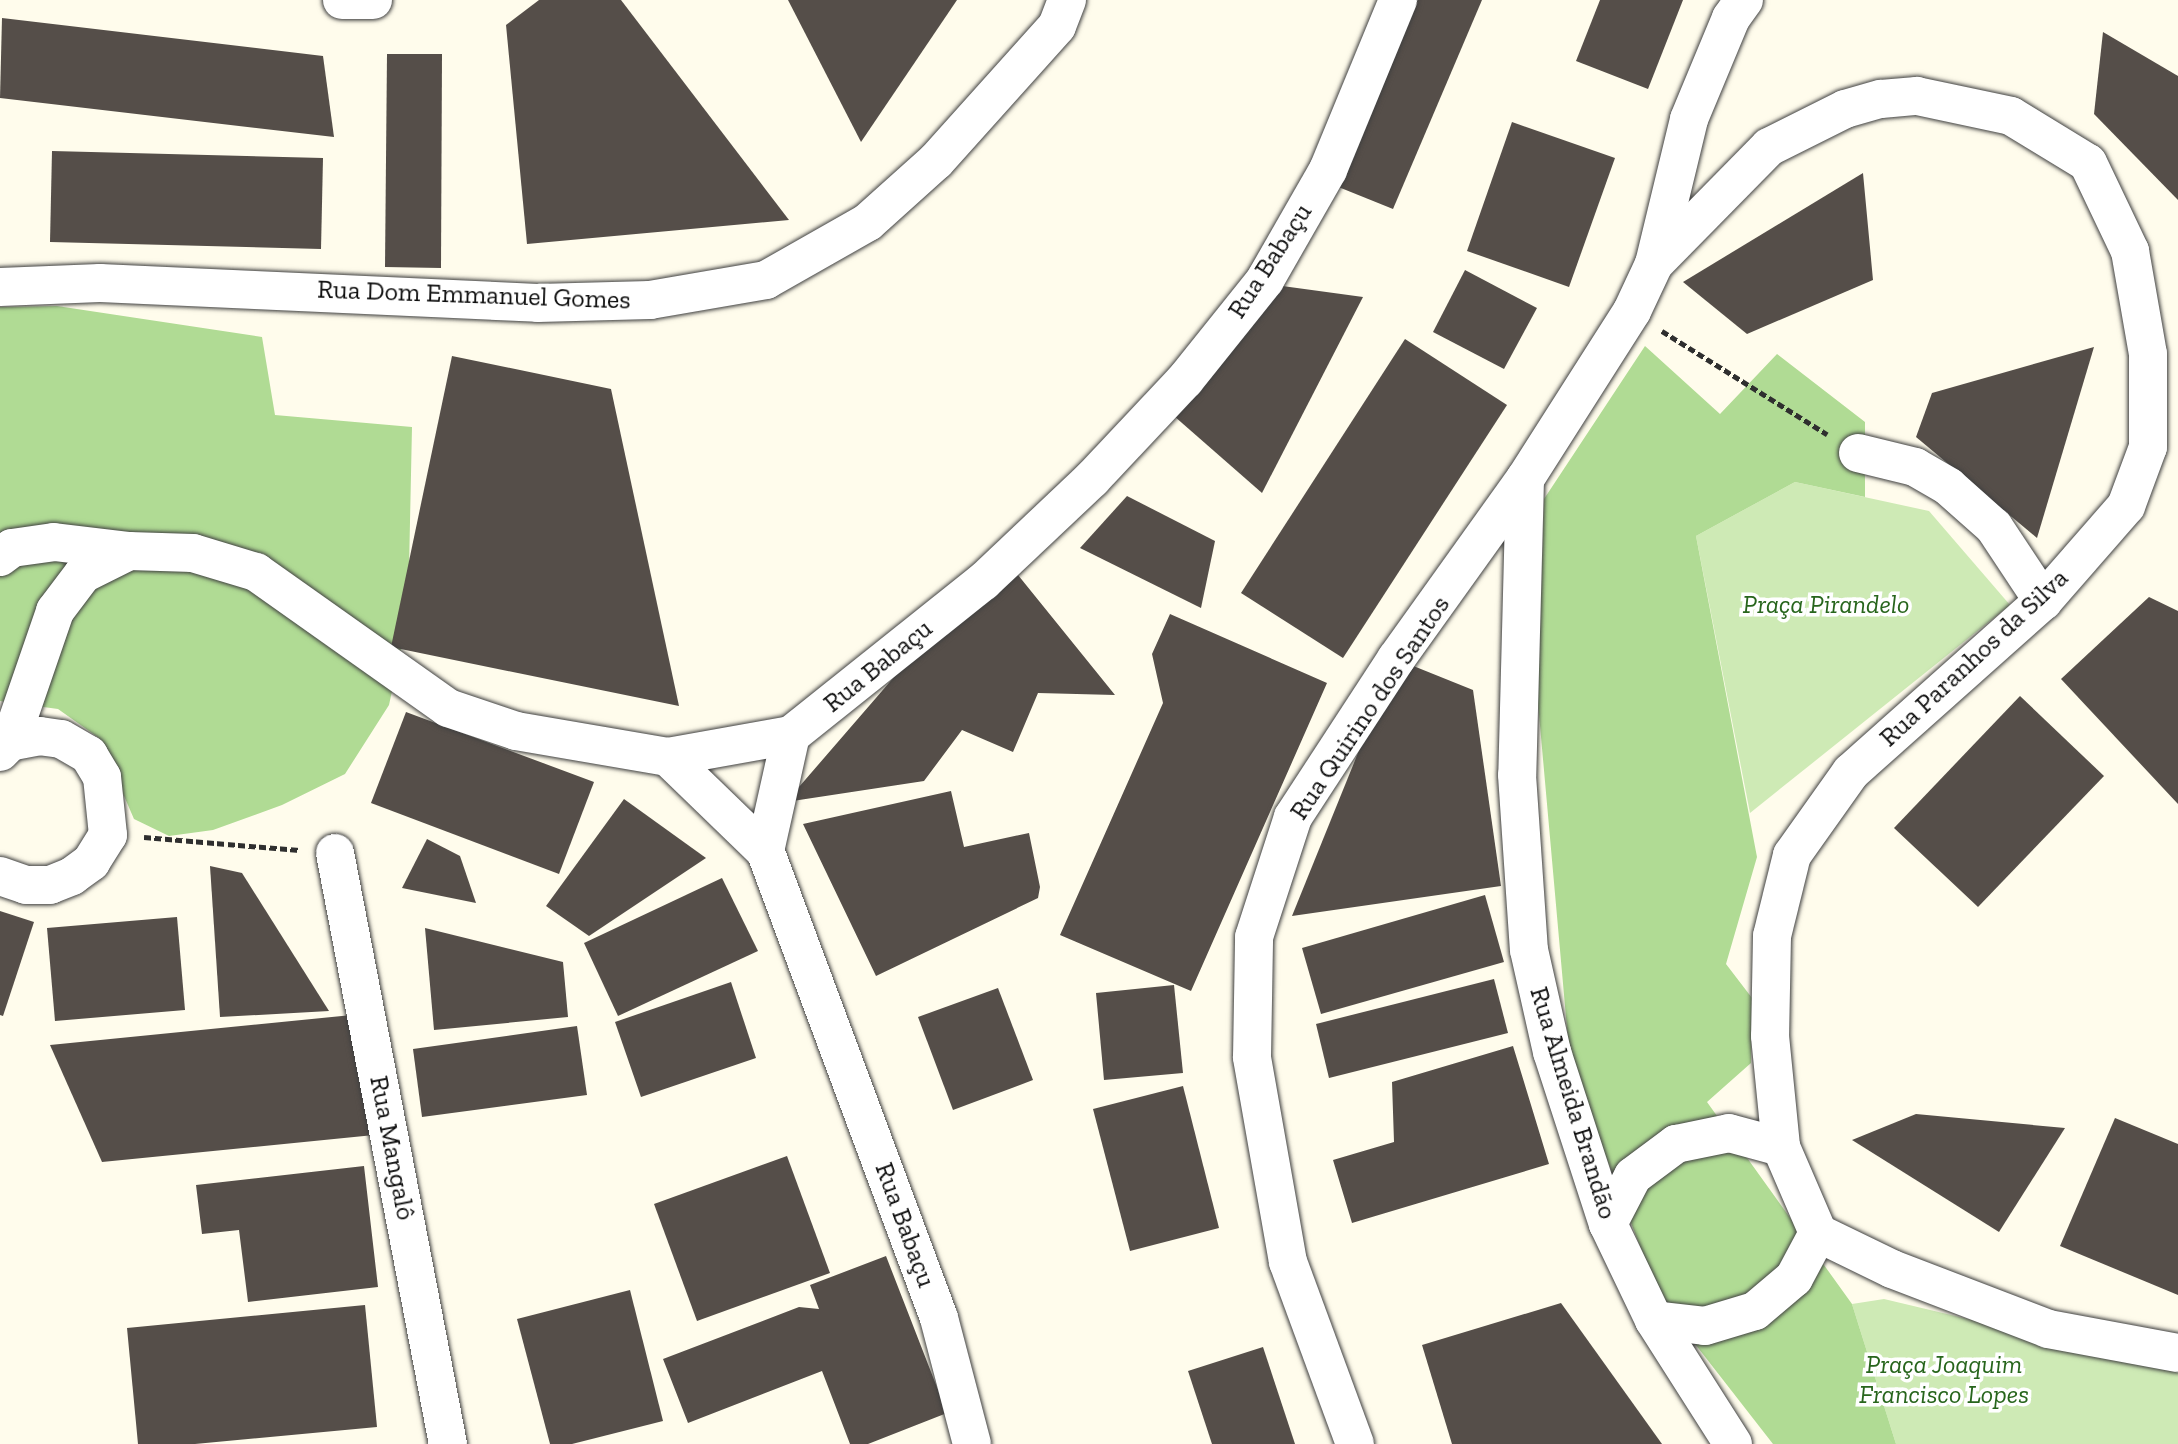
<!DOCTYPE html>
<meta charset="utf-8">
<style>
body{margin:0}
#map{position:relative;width:2178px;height:1444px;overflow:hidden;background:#fffcec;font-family:"Zilla Slab",serif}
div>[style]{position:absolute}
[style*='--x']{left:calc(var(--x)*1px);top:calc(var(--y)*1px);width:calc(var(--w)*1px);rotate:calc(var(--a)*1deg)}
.green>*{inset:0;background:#ceeab5}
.forest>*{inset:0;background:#b0db94}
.building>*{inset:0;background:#554e49}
.path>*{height:4.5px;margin-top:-2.25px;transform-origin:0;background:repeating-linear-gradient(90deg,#2f2f2f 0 7px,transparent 0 10.5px)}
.roads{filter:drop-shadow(0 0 2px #404040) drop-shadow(0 0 2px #404040)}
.minor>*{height:38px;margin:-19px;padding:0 19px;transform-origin:19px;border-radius:19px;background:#fff}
span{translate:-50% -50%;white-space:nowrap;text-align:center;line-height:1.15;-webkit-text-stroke:7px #fff;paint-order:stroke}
.street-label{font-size:26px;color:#0d0d0d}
.park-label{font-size:26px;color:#27651c;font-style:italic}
</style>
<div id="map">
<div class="green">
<i style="clip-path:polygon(1795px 482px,1929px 511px,2010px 605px,1750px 813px,1696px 536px)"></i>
<i style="clip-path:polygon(1884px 1299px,2178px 1369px,2178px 1444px,1896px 1444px,1852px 1304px)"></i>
</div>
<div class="forest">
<i style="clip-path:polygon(57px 306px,262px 337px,275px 415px,412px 427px,408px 617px,389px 705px,345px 774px,282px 805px,213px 830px,169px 836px,134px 819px,99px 738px,58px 709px,0 701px,0 307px)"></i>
<i style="clip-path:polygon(1645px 346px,1720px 414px,1777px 354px,1865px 422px,1865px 497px,1795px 482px,1696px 536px,1757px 857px,1726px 964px,1752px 998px,1751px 1063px,1707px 1102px,1852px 1304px,1896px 1444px,1773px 1444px,1660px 1299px,1570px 1062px,1538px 703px,1544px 499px)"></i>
</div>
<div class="building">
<i style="clip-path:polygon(539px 0,621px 0,789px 220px,527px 244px,506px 25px)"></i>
<i style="clip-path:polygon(788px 0,957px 0,861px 142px)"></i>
<i style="clip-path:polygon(1410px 0,1482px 0,1393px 209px,1331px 184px)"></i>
<i style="clip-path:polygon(1600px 0,1683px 0,1648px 89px,1576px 61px)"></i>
<i style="clip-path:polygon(2px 18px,323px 56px,334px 137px,0 98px)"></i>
<i style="clip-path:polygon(2103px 32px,2178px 76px,2178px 200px,2094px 114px)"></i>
<i style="clip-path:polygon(387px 54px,442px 54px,441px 268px,385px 267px)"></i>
<i style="clip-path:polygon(1512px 122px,1615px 158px,1569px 287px,1467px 251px)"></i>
<i style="clip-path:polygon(52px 151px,323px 158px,321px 249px,50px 242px)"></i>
<i style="clip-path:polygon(1863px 173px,1873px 280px,1747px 334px,1683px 282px)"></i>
<i style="clip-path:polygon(1465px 270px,1537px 308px,1504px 369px,1433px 332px)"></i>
<i style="clip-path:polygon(1275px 285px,1363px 297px,1262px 493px,1166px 409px)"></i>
<i style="clip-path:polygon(1405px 339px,1507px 405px,1343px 658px,1241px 593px)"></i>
<i style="clip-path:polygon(2094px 347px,2037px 538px,1916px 437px,1932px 393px)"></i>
<i style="clip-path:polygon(452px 356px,611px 389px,679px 706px,391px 647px)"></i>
<i style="clip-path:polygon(1127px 496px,1215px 541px,1201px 608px,1080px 548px)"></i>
<i style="clip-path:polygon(1018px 575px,1115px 695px,1038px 693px,1013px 752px,962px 730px,924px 781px,786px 802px,901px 669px)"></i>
<i style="clip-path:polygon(2149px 597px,2178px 611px,2178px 804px,2061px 679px)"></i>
<i style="clip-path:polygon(1170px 614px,1327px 683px,1191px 991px,1060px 935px,1163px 703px,1152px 654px)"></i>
<i style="clip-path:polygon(1396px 659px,1473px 690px,1501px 886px,1292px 916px)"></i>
<i style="clip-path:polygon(2020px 696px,2104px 776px,1978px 907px,1894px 828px)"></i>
<i style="clip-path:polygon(406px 712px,594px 782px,559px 874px,371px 803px)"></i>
<i style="clip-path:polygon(951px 791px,964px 847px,1029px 833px,1040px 887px,1038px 898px,876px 976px,803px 824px)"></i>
<i style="clip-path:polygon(624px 799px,706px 858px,589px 936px,546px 906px)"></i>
<i style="clip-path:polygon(427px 839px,460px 856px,476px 903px,402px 888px)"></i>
<i style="clip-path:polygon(210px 866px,242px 873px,329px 1011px,220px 1017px)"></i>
<i style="clip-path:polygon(722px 878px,758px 951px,618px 1016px,584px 943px)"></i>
<i style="clip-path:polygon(1485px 895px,1504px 962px,1321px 1014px,1302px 948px)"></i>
<i style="clip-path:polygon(0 911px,34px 922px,3px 1016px,0 1015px)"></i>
<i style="clip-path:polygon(177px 917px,185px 1010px,55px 1021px,47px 928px)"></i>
<i style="clip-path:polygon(425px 928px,563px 962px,568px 1017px,434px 1030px)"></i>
<i style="clip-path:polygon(1494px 979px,1508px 1033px,1329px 1078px,1316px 1024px)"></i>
<i style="clip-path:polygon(731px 982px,756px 1058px,641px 1097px,615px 1022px)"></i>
<i style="clip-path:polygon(1174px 985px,1183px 1073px,1104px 1080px,1096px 993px)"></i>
<i style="clip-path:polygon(998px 988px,1033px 1080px,953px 1110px,918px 1017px)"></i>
<i style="clip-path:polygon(362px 1014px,374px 1135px,102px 1162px,50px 1045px)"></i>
<i style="clip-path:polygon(577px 1026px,587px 1095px,422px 1117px,413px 1049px)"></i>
<i style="clip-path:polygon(1513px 1046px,1549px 1164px,1352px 1223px,1333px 1160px,1394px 1142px,1392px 1082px)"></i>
<i style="clip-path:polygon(1183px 1086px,1219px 1228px,1130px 1251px,1093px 1109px)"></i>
<i style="clip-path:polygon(1916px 1114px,2065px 1128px,1999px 1232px,1852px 1140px)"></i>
<i style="clip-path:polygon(2115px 1118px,2178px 1144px,2178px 1295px,2060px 1246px)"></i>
<i style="clip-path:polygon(787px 1156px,830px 1273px,697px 1321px,654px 1204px)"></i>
<i style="clip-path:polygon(364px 1166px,378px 1287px,248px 1302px,239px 1230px,202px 1234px,196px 1185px)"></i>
<i style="clip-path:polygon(886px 1256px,947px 1413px,868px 1444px,850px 1444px,822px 1371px,688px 1423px,663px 1359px,799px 1307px,819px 1309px,810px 1285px)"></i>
<i style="clip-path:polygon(630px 1290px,663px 1421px,572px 1444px,550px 1444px,517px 1319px)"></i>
<i style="clip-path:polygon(1561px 1303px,1662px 1444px,1452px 1444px,1422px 1345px)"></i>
<i style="clip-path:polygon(365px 1305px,377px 1427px,195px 1444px,138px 1444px,127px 1328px)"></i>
<i style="clip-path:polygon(1263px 1347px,1295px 1444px,1212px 1444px,1188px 1371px)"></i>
</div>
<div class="path">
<i style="--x:1662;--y:331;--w:195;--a:32"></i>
<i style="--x:144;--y:837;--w:156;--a:4.8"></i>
</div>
<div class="roads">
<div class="minor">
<i style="--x:342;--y:0;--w:31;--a:0"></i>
<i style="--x:1654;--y:264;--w:164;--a:-45.5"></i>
<i style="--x:1769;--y:147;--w:85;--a:-26.6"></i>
<i style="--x:1845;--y:109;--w:37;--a:-16"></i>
<i style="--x:1881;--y:99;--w:36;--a:-5"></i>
<i style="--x:1917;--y:96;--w:96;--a:12"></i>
<i style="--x:2011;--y:116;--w:90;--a:31.4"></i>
<i style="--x:2088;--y:163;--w:98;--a:64.5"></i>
<i style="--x:2130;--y:251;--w:105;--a:80.1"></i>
<i style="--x:2148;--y:354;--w:93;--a:90"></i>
<i style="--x:2148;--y:447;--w:63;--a:110.4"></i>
<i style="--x:2126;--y:506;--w:126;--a:131.1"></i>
<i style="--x:2043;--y:601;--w:257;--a:138.3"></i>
<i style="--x:1851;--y:772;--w:102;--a:125.4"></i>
<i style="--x:1792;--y:855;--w:83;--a:103.9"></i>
<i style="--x:1772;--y:936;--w:100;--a:91.1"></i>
<i style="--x:1770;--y:1036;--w:112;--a:84.3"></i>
<i style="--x:1781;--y:1147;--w:94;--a:66.7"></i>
<i style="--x:1818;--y:1233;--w:82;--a:25.9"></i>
<i style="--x:1892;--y:1269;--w:167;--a:21"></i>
<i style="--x:2048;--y:1329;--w:132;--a:10.5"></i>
<i style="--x:0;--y:287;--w:100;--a:-2.3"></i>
<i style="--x:100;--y:283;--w:438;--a:2.6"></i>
<i style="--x:538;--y:303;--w:112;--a:-1.5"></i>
<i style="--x:650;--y:300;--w:118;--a:-9.8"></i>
<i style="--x:766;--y:280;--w:117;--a:-29.6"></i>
<i style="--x:868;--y:222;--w:91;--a:-41.9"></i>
<i style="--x:936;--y:161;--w:181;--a:-48.1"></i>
<i style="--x:1057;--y:26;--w:28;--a:-69"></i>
<i style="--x:1858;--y:453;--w:59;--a:13.8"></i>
<i style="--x:1915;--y:467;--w:39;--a:30"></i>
<i style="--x:1949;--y:487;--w:60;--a:41.6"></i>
<i style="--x:1994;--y:527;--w:89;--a:56.5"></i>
<i style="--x:1525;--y:479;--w:296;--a:91.5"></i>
<i style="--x:1517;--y:775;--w:175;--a:86.1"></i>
<i style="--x:1529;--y:950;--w:105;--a:77.3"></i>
<i style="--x:1552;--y:1052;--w:181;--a:72"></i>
<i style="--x:1608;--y:1224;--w:106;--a:64.4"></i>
<i style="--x:1654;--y:1320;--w:147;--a:57.5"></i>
<i style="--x:0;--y:557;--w:15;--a:-37"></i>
<i style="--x:12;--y:548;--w:42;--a:-8.1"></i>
<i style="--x:54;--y:542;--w:76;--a:6.8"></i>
<i style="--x:0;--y:752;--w:14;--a:-45"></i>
<i style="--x:10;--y:742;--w:139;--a:-71"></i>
<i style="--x:55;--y:611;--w:46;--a:-52.9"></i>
<i style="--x:83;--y:574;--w:51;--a:-26.6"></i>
<i style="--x:129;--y:551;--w:64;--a:1.8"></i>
<i style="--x:193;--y:553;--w:66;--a:16.8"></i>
<i style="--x:256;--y:572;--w:235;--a:35.3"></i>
<i style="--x:448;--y:708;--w:72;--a:18.7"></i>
<i style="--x:516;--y:731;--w:154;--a:9.7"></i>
<i style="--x:668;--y:757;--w:125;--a:-10.1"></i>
<i style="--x:668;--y:757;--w:135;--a:44.1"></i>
<i style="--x:335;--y:853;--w:602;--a:79.18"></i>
<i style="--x:0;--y:876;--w:28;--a:19"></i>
<i style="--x:26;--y:885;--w:24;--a:0"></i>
<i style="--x:50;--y:885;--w:24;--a:-22"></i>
<i style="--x:72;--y:876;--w:24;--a:-36"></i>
<i style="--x:91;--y:862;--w:32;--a:-58"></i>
<i style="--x:108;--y:835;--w:58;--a:-95.9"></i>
<i style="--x:102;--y:777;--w:26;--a:-121"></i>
<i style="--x:89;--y:755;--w:32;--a:-150"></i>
<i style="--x:61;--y:739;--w:21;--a:-172"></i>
<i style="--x:40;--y:736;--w:31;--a:169"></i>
<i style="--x:1608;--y:1224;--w:54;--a:-62.5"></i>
<i style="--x:1633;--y:1176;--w:54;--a:-36.7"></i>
<i style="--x:1676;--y:1144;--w:54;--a:-11.7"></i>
<i style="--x:1729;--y:1133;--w:54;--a:15.1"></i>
<i style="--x:1654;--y:1320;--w:51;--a:6.7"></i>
<i style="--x:1705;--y:1326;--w:52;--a:-16.7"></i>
<i style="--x:1755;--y:1311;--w:51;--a:-40.2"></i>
<i style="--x:1794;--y:1278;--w:51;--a:-61.9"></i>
<i style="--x:972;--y:1444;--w:130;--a:-104.7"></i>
<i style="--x:939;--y:1318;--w:498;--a:-110.4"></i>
<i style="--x:765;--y:851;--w:119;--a:-77.4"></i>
<i style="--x:791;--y:735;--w:246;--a:-38.6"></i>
<i style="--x:983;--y:582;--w:150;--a:-43.4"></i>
<i style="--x:1092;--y:479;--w:136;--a:-46.8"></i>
<i style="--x:1185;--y:380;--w:128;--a:-51.3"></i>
<i style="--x:1265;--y:280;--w:127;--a:-60.2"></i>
<i style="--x:1328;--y:170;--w:184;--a:-67.6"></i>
<i style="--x:1355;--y:1444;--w:194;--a:-110.2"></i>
<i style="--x:1288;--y:1262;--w:208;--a:-100"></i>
<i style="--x:1252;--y:1057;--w:120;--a:-89"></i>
<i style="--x:1254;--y:937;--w:126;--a:-72"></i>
<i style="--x:1293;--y:817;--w:189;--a:-56.9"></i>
<i style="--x:1396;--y:659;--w:221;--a:-54.4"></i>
<i style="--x:1525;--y:479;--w:199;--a:-57.5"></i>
<i style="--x:1632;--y:311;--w:52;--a:-64.9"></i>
<i style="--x:1654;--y:264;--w:149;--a:-76.4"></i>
<i style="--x:1689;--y:119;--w:109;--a:-67.4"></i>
<i style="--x:1731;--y:18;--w:22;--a:-54"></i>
</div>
</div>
<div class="street-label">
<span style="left:1270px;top:261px;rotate:-57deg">Rua Babaçu</span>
<span style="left:474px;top:295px;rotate:2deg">Rua Dom Emmanuel Gomes</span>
<span style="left:1974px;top:658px;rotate:-43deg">Rua Paranhos da Silva</span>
<span style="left:878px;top:666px;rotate:-39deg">Rua Babaçu</span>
<span style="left:1370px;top:708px;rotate:-56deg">Rua Quirino dos Santos</span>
<span style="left:1573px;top:1103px;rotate:73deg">Rua Almeida Brandão</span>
<span style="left:392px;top:1148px;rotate:79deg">Rua Mangalô</span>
<span style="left:905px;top:1225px;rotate:70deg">Rua Babaçu</span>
</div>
<div class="park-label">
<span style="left:1826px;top:605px">Praça Pirandelo</span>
<span style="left:1944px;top:1380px">Praça Joaquim<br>Francisco Lopes</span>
</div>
</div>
